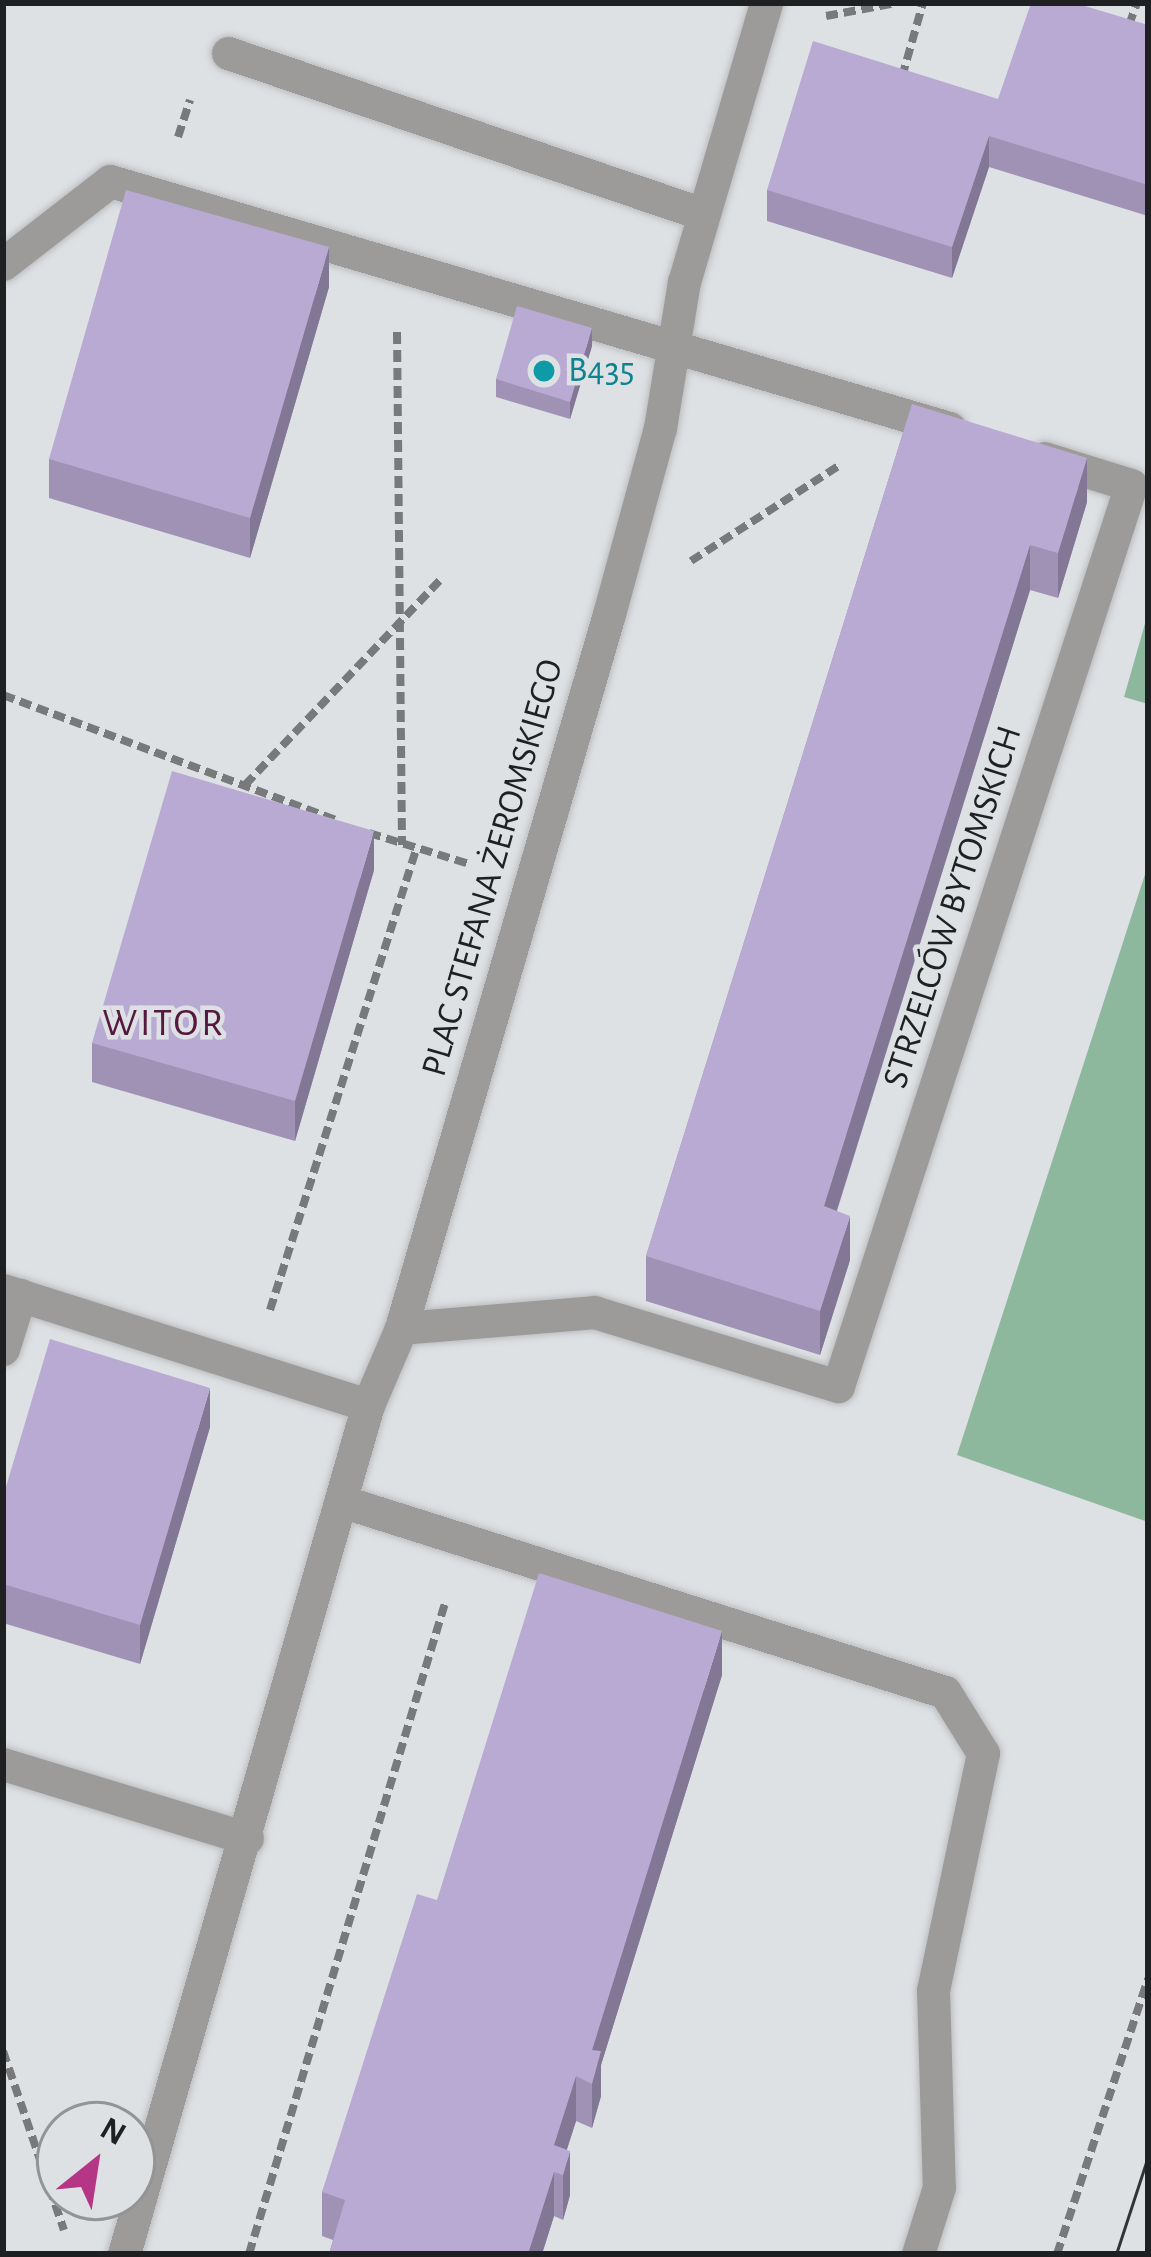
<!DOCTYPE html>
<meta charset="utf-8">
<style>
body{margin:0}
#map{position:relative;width:1151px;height:2257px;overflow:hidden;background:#dee1e4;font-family:"Alegreya Sans",sans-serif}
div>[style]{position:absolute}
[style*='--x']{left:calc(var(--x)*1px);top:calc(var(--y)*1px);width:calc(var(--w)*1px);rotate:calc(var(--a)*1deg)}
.forest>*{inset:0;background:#8db89d}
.path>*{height:8px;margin-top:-4px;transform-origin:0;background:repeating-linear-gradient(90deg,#77797b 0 12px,transparent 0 18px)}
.roads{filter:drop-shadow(0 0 3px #bcbec1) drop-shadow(0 0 3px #bcbec1)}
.service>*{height:33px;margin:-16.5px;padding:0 16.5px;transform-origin:16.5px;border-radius:16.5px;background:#9d9b9a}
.minor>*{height:33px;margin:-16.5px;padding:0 16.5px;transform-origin:16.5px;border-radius:16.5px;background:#9d9b9a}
.tram>*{height:3px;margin:-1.5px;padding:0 1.5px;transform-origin:1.5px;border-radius:1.5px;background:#333436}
.wall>*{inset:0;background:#9f92b5}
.shaded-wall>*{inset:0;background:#827794}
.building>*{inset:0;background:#b9aad3}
.dots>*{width:33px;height:33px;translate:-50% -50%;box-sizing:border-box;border:6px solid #dee1e4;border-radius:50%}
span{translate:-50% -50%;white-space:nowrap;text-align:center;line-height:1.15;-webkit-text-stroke:9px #dee1e4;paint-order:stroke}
.culture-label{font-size:36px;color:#0d838f}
.left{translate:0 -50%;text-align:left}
.street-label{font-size:36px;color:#1f2021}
.neighbourhood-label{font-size:39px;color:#55183e;letter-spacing:3px}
.frame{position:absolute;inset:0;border:6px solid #1f2021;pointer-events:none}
.north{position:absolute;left:36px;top:2101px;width:120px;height:120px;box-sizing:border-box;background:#dee1e4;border:3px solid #929496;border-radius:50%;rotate:30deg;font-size:33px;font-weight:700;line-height:48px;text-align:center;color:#1f2021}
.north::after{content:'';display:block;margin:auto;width:42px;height:54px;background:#b43685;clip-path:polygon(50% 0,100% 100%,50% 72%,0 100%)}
</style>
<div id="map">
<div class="forest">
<i style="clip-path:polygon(1148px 613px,1148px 704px,1124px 697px)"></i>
<i style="clip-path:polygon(1148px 865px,1148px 1522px,957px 1455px)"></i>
</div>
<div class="path">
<i style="--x:826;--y:16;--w:71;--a:-10.5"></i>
<i style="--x:1129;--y:25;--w:23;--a:-70"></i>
<i style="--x:902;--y:77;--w:77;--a:-74.2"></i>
<i style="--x:178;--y:137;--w:39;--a:-72"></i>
<i style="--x:397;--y:332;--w:513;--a:89.44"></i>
<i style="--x:691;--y:561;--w:177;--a:-32.8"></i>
<i style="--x:3;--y:695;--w:359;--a:20.6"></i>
<i style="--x:245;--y:785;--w:284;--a:-46.4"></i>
<i style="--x:369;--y:833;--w:105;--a:17.2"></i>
<i style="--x:270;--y:1310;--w:483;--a:-72.4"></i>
<i style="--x:3;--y:2051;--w:189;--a:71.2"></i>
<i style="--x:249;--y:2254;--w:680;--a:-73.24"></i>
<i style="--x:1057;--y:2254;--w:290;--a:-71.7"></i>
</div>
<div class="roads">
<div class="service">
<i style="--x:228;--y:53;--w:502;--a:18.72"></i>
<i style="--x:3;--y:264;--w:135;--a:-37.8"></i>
<i style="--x:110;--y:181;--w:875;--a:16.4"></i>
<i style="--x:3;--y:1290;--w:383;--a:17.5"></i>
<i style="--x:401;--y:1328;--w:194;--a:-4.7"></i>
<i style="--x:594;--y:1312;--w:255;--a:16.9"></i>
<i style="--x:838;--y:1386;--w:947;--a:-71.99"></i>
<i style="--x:1131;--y:485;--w:91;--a:-162.8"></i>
<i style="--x:3;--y:1349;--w:57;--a:-72.5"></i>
<i style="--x:341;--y:1501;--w:633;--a:17.55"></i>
<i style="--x:945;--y:1692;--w:72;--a:58.1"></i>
<i style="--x:983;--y:1753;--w:242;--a:101.9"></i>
<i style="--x:933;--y:1990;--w:197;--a:88.3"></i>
<i style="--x:939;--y:2187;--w:70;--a:107.4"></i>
</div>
<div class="minor">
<i style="--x:3;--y:1764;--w:255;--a:16.9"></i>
<i style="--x:124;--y:2254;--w:883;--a:-73.97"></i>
<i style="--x:368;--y:1405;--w:84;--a:-66.8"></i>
<i style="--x:401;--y:1328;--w:744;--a:-73.76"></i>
<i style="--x:609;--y:614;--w:193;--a:-74.7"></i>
<i style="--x:660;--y:428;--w:148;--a:-80.7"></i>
<i style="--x:684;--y:282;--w:291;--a:-73.6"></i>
</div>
</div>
<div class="tram">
<i style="--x:1116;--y:2254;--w:103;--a:-71.9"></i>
</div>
<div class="wall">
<i style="clip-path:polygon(1148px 25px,1148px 216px,989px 167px,952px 278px,767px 221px,767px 190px,998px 99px)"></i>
<i style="clip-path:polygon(329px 287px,250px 558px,49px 498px,49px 459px)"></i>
<i style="clip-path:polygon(592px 346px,570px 419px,496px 397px,496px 379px)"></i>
<i style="clip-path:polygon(912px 404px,1087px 502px,1058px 598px,1030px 590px,837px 1211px,850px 1260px,820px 1355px,646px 1301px,646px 1256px)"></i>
<i style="clip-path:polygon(374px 870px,295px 1141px,92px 1082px,92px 1043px)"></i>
<i style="clip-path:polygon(210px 1427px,140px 1664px,3px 1623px,3px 1497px)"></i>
<i style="clip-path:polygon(722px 1675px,601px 2065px,601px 2096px,592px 2128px,576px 2121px,567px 2149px,570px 2195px,563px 2220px,554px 2216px,542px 2254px,329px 2254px,333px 2240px,322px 2236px,322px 2192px,437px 1900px)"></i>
</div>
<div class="shaded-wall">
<i style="clip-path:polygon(989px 136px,989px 167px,952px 278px,952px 247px)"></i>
<i style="clip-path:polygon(329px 247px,329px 287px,250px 558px,250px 518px)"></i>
<i style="clip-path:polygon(592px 328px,592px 346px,570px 419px,570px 402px)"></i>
<i style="clip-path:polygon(1087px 458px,1087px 502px,1058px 598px,1058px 553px)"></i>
<i style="clip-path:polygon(1030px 545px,1030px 590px,824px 1251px,824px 1206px)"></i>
<i style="clip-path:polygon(374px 831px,374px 870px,295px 1141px,295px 1101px)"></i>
<i style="clip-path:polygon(850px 1216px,850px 1260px,820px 1355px,820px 1311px)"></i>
<i style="clip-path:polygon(210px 1388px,210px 1427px,140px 1664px,140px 1625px)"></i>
<i style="clip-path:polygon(722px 1631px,722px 1675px,601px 2065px,601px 2096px,592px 2128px,592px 2050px)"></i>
<i style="clip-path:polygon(576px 2076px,576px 2121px,559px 2174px,554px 2145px)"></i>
<i style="clip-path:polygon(570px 2151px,570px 2195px,563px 2220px,563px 2175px)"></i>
<i style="clip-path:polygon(554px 2172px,554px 2216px,542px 2254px,528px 2254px)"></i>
</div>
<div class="building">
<i style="clip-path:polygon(1031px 3px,1075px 3px,1148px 25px,1148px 185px,989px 136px,952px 247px,767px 190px,813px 41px,998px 99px)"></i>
<i style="clip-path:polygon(126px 190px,329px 247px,250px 518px,49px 459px)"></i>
<i style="clip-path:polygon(517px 306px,592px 328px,570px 402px,496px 379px)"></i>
<i style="clip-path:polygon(912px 404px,1087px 458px,1058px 553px,1030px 545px,824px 1206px,850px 1216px,820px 1311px,646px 1256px)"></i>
<i style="clip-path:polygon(172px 771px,374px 831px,295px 1101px,92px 1043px)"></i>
<i style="clip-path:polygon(50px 1339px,210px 1388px,140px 1625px,3px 1584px,3px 1497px)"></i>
<i style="clip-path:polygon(539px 1573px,722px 1631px,592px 2050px,601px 2051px,592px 2084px,576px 2076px,554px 2145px,570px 2151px,563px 2175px,554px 2172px,528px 2254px,329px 2254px,345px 2200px,322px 2192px,417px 1894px,437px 1900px)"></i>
</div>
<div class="dots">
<i style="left:544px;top:371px;background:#0f9aa8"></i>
</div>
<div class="culture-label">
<span class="left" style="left:568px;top:371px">B435</span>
</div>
<div class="street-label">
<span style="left:493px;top:868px;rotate:-74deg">PLAC STEFANA ŻEROMSKIEGO</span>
<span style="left:953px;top:907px;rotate:-72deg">STRZELCÓW BYTOMSKICH</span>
</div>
<div class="neighbourhood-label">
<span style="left:164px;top:1024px">WITOR</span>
</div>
<div class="frame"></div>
<div class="north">N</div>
</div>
